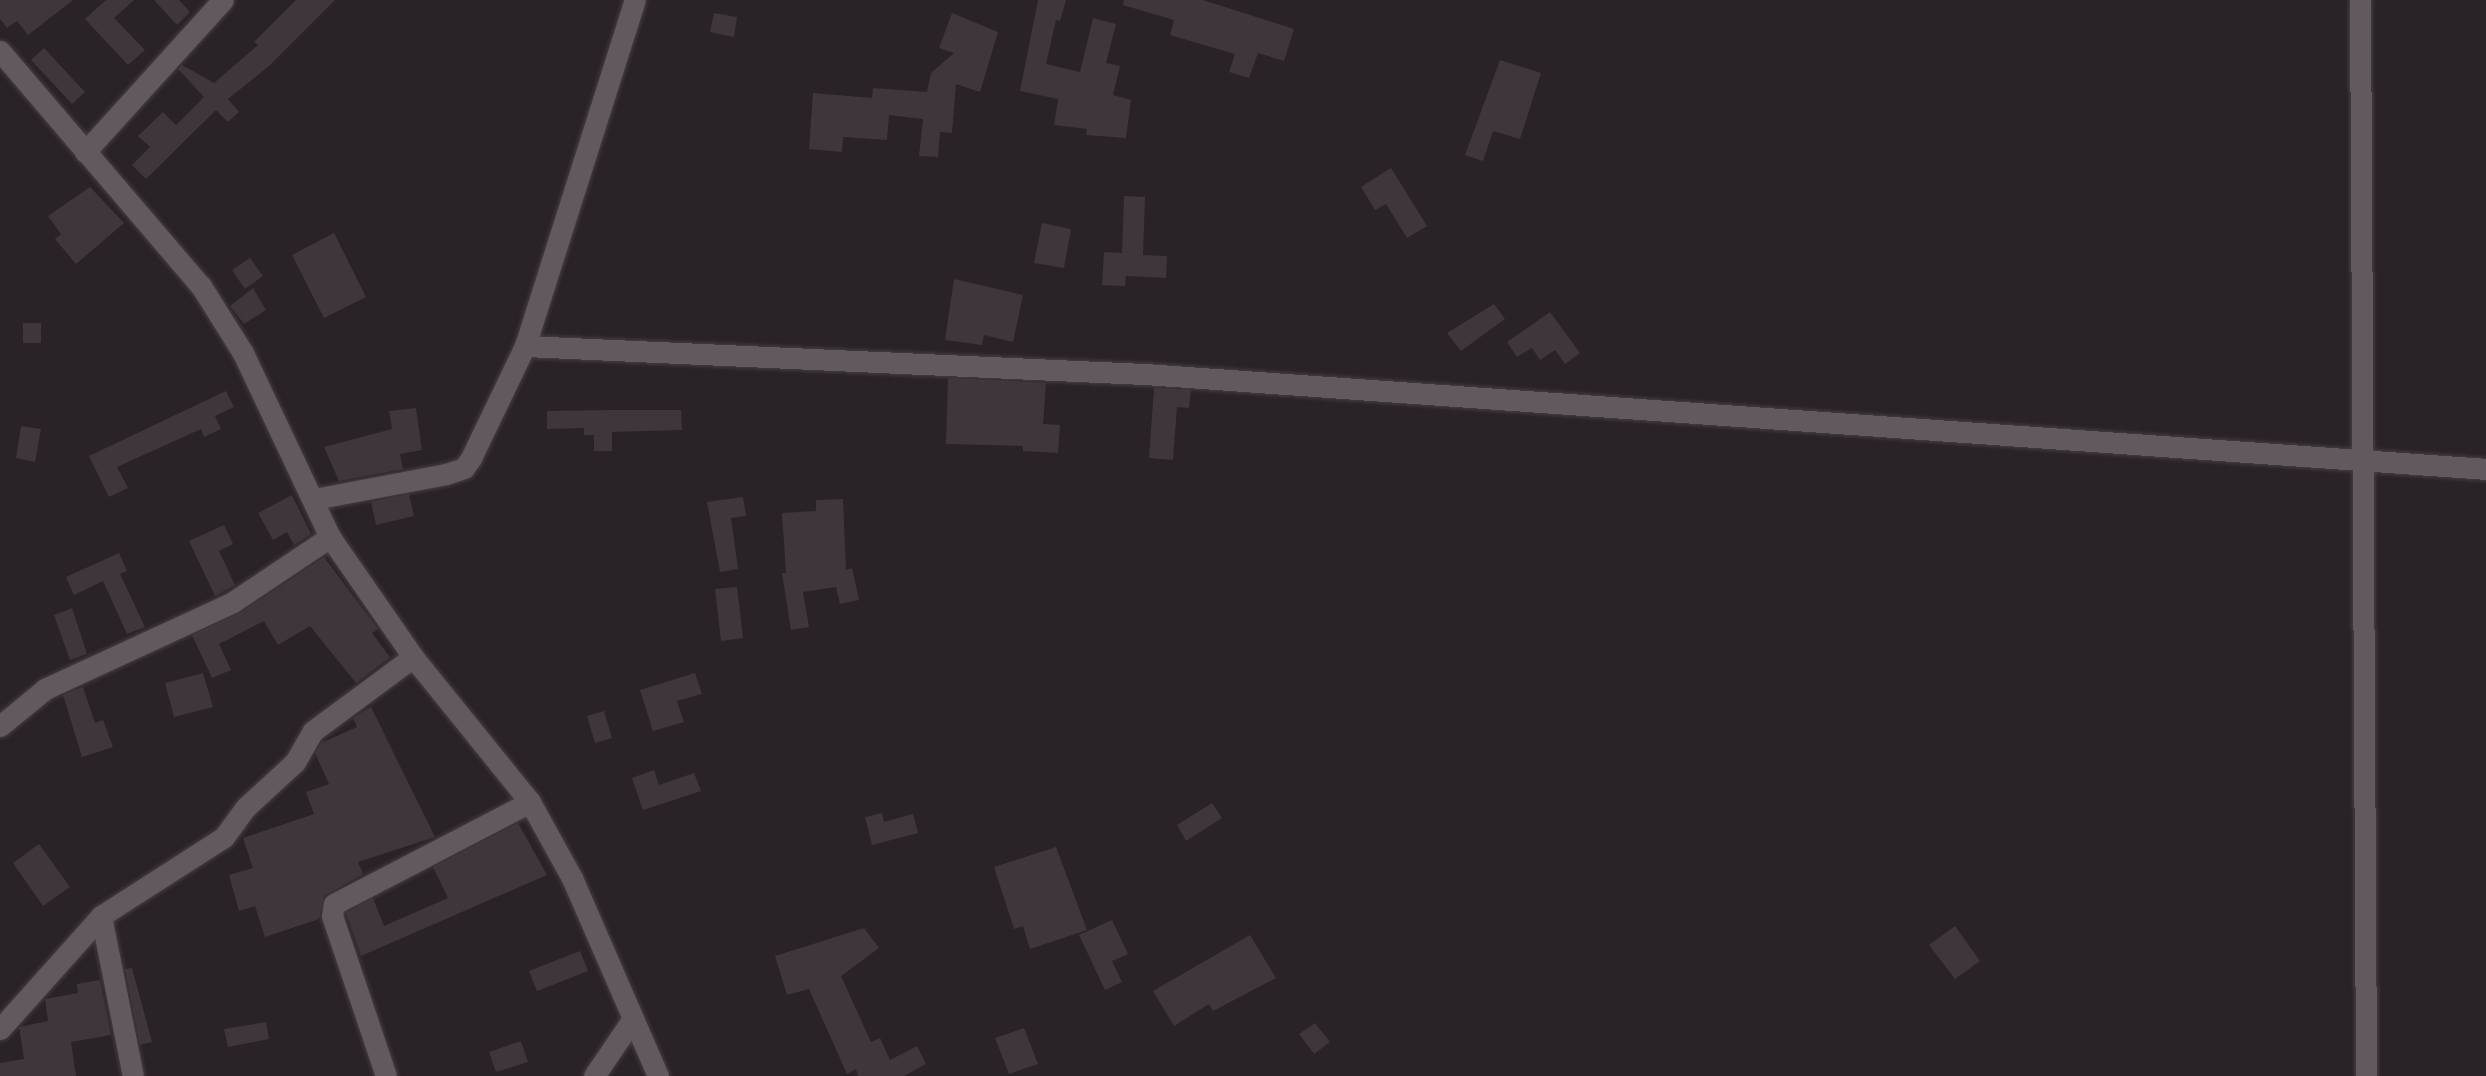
<!DOCTYPE html>
<style>
body{margin:0}
#map{position:relative;width:2486px;height:1076px;overflow:hidden;background:#292226;font-family:Poppins,sans-serif}
div>[style]{position:absolute}
[style*='--x']{left:calc(var(--x)*1px);top:calc(var(--y)*1px);width:calc(var(--w)*1px);rotate:calc(var(--a)*1deg)}
.building>*{inset:0;background:#3f363b}
.roads{filter:drop-shadow(0 0 2px #443e41) drop-shadow(0 0 2px #443e41)}
.minor>*{height:21px;margin:-10.5px;padding:0 10.5px;transform-origin:10.5px;border-radius:10.5px;background:#62595e}
span{translate:-50% -50%;white-space:nowrap;text-align:center;line-height:1.15;-webkit-text-stroke:5px #20181c;paint-order:stroke}
</style>
<div id="map">
<div class="building">
<i style="clip-path:polygon(0 0,73px 0,28px 35px,17px 21px,7px 28px,0 19px)"></i>
<i style="clip-path:polygon(106px 0,134px 0,114px 18px,145px 50px,128px 65px,85px 19px)"></i>
<i style="clip-path:polygon(154px 0,179px 0,190px 12px,177px 25px)"></i>
<i style="clip-path:polygon(296px 0,335px 0,269px 66px,228px 99px,239px 112px,228px 122px,216px 110px,146px 179px,132px 165px,150px 147px,138px 136px,163px 112px,176px 125px,204px 97px,178px 69px,182px 65px,214px 83px,258px 45px,254px 42px)"></i>
<i style="clip-path:polygon(1038px 0,1066px 0,1060px 21px,1056px 20px,1046px 64px,1080px 72px,1093px 18px,1116px 24px,1106px 63px,1120px 66px,1113px 95px,1131px 100px,1126px 138px,1086px 135px,1087px 129px,1054px 125px,1058px 99px,1020px 91px)"></i>
<i style="clip-path:polygon(1124px 0,1203px 0,1294px 29px,1284px 61px,1258px 53px,1249px 78px,1229px 72px,1235px 54px,1170px 35px,1174px 20px,1123px 5px)"></i>
<i style="clip-path:polygon(714px 13px,737px 17px,734px 37px,710px 32px)"></i>
<i style="clip-path:polygon(952px 13px,998px 32px,980px 92px,956px 84px,952px 133px,940px 132px,938px 157px,919px 156px,923px 119px,889px 115px,887px 140px,843px 137px,842px 152px,809px 149px,813px 93px,872px 98px,873px 88px,927px 92px,931px 73px,954px 53px,939px 48px)"></i>
<i style="clip-path:polygon(44px 48px,85px 92px,72px 104px,31px 60px)"></i>
<i style="clip-path:polygon(1500px 60px,1541px 73px,1520px 139px,1493px 131px,1483px 161px,1465px 155px)"></i>
<i style="clip-path:polygon(1391px 168px,1427px 226px,1407px 238px,1386px 204px,1375px 210px,1361px 187px)"></i>
<i style="clip-path:polygon(90px 187px,124px 223px,76px 264px,55px 239px,61px 234px,48px 216px)"></i>
<i style="clip-path:polygon(1124px 196px,1145px 197px,1143px 255px,1167px 256px,1166px 278px,1126px 276px,1125px 286px,1102px 285px,1104px 252px,1122px 253px)"></i>
<i style="clip-path:polygon(1042px 223px,1071px 229px,1064px 268px,1034px 263px)"></i>
<i style="clip-path:polygon(334px 233px,366px 297px,324px 318px,292px 255px)"></i>
<i style="clip-path:polygon(250px 258px,263px 276px,245px 289px,232px 270px)"></i>
<i style="clip-path:polygon(954px 279px,1023px 295px,1013px 342px,984px 335px,982px 345px,945px 340px)"></i>
<i style="clip-path:polygon(253px 288px,266px 310px,244px 324px,230px 306px)"></i>
<i style="clip-path:polygon(1494px 304px,1505px 319px,1461px 351px,1447px 333px)"></i>
<i style="clip-path:polygon(1550px 312px,1580px 353px,1565px 364px,1555px 350px,1540px 360px,1532px 348px,1517px 357px,1507px 342px)"></i>
<i style="clip-path:polygon(23px 323px,41px 323px,41px 343px,23px 343px)"></i>
<i style="clip-path:polygon(948px 378px,1046px 383px,1043px 424px,1060px 425px,1058px 453px,1023px 451px,1023px 446px,946px 444px)"></i>
<i style="clip-path:polygon(1154px 388px,1191px 390px,1189px 408px,1177px 407px,1173px 460px,1149px 458px)"></i>
<i style="clip-path:polygon(226px 391px,234px 407px,215px 416px,221px 429px,204px 437px,201px 429px,117px 467px,128px 488px,109px 497px,89px 456px)"></i>
<i style="clip-path:polygon(416px 408px,422px 450px,400px 454px,403px 469px,339px 481px,324px 447px,392px 429px,389px 411px)"></i>
<i style="clip-path:polygon(611px 410px,681px 410px,682px 430px,612px 432px,612px 451px,594px 451px,594px 435px,584px 435px,584px 428px,547px 429px,547px 411px)"></i>
<i style="clip-path:polygon(21px 426px,41px 429px,35px 462px,16px 458px)"></i>
<i style="clip-path:polygon(409px 494px,414px 516px,376px 525px,371px 502px)"></i>
<i style="clip-path:polygon(292px 495px,311px 534px,294px 545px,287px 532px,273px 540px,258px 513px)"></i>
<i style="clip-path:polygon(743px 497px,746px 516px,731px 518px,738px 569px,720px 572px,707px 502px)"></i>
<i style="clip-path:polygon(843px 499px,846px 570px,852px 568px,859px 600px,840px 604px,836px 587px,803px 592px,809px 627px,791px 630px,782px 573px,786px 573px,782px 513px,816px 511px,816px 500px)"></i>
<i style="clip-path:polygon(224px 525px,233px 544px,219px 551px,235px 585px,215px 596px,189px 541px)"></i>
<i style="clip-path:polygon(119px 553px,127px 571px,120px 574px,145px 627px,127px 634px,103px 581px,74px 595px,66px 577px)"></i>
<i style="clip-path:polygon(324px 557px,378px 629px,372px 633px,390px 657px,356px 683px,310px 626px,278px 645px,264px 621px,219px 644px,231px 670px,212px 678px,192px 635px,240px 613px)"></i>
<i style="clip-path:polygon(737px 587px,743px 638px,721px 641px,715px 589px)"></i>
<i style="clip-path:polygon(72px 608px,87px 654px,70px 660px,54px 615px)"></i>
<i style="clip-path:polygon(203px 673px,213px 707px,174px 717px,165px 683px)"></i>
<i style="clip-path:polygon(695px 673px,702px 694px,677px 701px,684px 722px,653px 731px,640px 690px)"></i>
<i style="clip-path:polygon(83px 687px,95px 723px,103px 720px,113px 747px,82px 757px,63px 695px)"></i>
<i style="clip-path:polygon(371px 707px,435px 837px,358px 862px,363px 874px,324px 896px,319px 919px,265px 937px,255px 906px,239px 911px,229px 875px,253px 868px,243px 838px,314px 814px,306px 792px,329px 784px,315px 753px,321px 743px,357px 727px,353px 718px)"></i>
<i style="clip-path:polygon(604px 711px,612px 738px,595px 743px,587px 716px)"></i>
<i style="clip-path:polygon(654px 770px,659px 785px,694px 773px,701px 791px,643px 810px,632px 778px)"></i>
<i style="clip-path:polygon(1212px 803px,1222px 818px,1186px 841px,1177px 825px)"></i>
<i style="clip-path:polygon(882px 813px,884px 822px,913px 814px,918px 833px,872px 845px,865px 817px)"></i>
<i style="clip-path:polygon(518px 823px,547px 875px,361px 956px,346px 913px,373px 898px,384px 926px,448px 898px,433px 867px)"></i>
<i style="clip-path:polygon(39px 844px,70px 887px,43px 906px,13px 863px)"></i>
<i style="clip-path:polygon(1056px 847px,1087px 930px,1030px 949px,1023px 926px,1014px 929px,994px 867px)"></i>
<i style="clip-path:polygon(1112px 920px,1128px 954px,1112px 961px,1122px 982px,1105px 990px,1079px 935px)"></i>
<i style="clip-path:polygon(1955px 926px,1980px 961px,1955px 979px,1929px 945px)"></i>
<i style="clip-path:polygon(864px 928px,879px 948px,841px 976px,871px 1042px,880px 1038px,890px 1060px,917px 1046px,926px 1064px,904px 1076px,858px 1076px,856px 1069px,847px 1074px,809px 989px,787px 995px,775px 956px)"></i>
<i style="clip-path:polygon(1250px 935px,1276px 978px,1213px 1011px,1209px 1004px,1174px 1026px,1153px 991px)"></i>
<i style="clip-path:polygon(580px 951px,588px 971px,537px 991px,529px 971px)"></i>
<i style="clip-path:polygon(132px 968px,152px 1042px,140px 1045px,125px 969px)"></i>
<i style="clip-path:polygon(100px 980px,111px 1035px,71px 1042px,76px 1076px,0 1076px,0 1063px,24px 1059px,19px 1027px,48px 1021px,45px 999px,78px 993px,77px 984px)"></i>
<i style="clip-path:polygon(266px 1022px,269px 1039px,228px 1047px,224px 1029px)"></i>
<i style="clip-path:polygon(1315px 1023px,1330px 1042px,1314px 1054px,1299px 1034px)"></i>
<i style="clip-path:polygon(1024px 1028px,1038px 1064px,1009px 1074px,995px 1038px)"></i>
<i style="clip-path:polygon(521px 1041px,528px 1062px,496px 1072px,489px 1052px)"></i>
</div>
<div class="roads">
<div class="minor">
<i style="--x:2360;--y:0;--w:1076;--a:89.68"></i>
<i style="--x:0;--y:51;--w:309;--a:49.5"></i>
<i style="--x:201;--y:286;--w:79;--a:57.9"></i>
<i style="--x:243;--y:353;--w:204;--a:64.7"></i>
<i style="--x:330;--y:537;--w:146;--a:55.3"></i>
<i style="--x:413;--y:657;--w:186;--a:51.1"></i>
<i style="--x:530;--y:802;--w:87;--a:61.1"></i>
<i style="--x:572;--y:878;--w:216;--a:66.5"></i>
<i style="--x:85;--y:152;--w:205;--a:-47.8"></i>
<i style="--x:525;--y:346;--w:621;--a:2.59"></i>
<i style="--x:1145;--y:374;--w:1344;--a:4.05"></i>
<i style="--x:314;--y:499;--w:134;--a:-10.7"></i>
<i style="--x:446;--y:474;--w:19;--a:-18"></i>
<i style="--x:464;--y:468;--w:12;--a:-55"></i>
<i style="--x:471;--y:458;--w:124;--a:-64.3"></i>
<i style="--x:525;--y:346;--w:363;--a:-72.4"></i>
<i style="--x:0;--y:726;--w:58;--a:-39.4"></i>
<i style="--x:45;--y:689;--w:207;--a:-24.8"></i>
<i style="--x:233;--y:602;--w:117;--a:-33.8"></i>
<i style="--x:101;--y:916;--w:163;--a:78.7"></i>
<i style="--x:0;--y:1029;--w:152;--a:-48.2"></i>
<i style="--x:101;--y:916;--w:146;--a:-32.7"></i>
<i style="--x:224;--y:837;--w:36;--a:-54"></i>
<i style="--x:245;--y:808;--w:68;--a:-42.6"></i>
<i style="--x:295;--y:762;--w:36;--a:-60"></i>
<i style="--x:313;--y:731;--w:124;--a:-36.5"></i>
<i style="--x:386;--y:1076;--w:169;--a:-108.6"></i>
<i style="--x:332;--y:916;--w:12;--a:-81"></i>
<i style="--x:334;--y:904;--w:221;--a:-27.5"></i>
<i style="--x:594;--y:1076;--w:68;--a:-55.8"></i>
</div>
</div>
</div>
